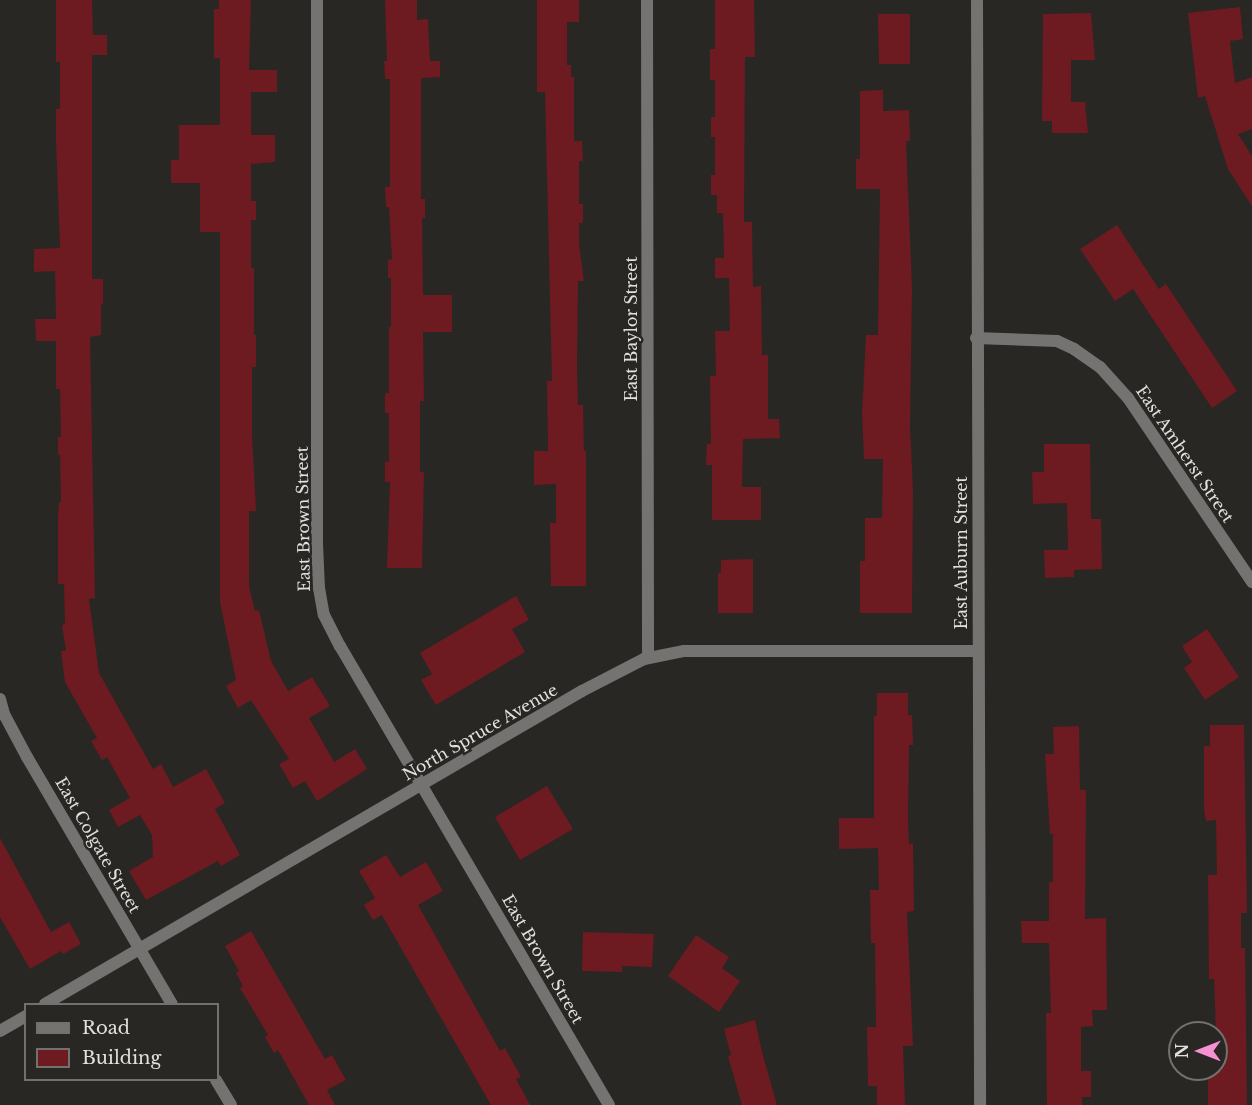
<!DOCTYPE html>
<style>
body{margin:0}
#map{position:relative;width:1252px;height:1105px;overflow:hidden;background:#292723;font-family:"Libre Baskerville",serif}
div>[style]{position:absolute}
[style*='--x']{left:calc(var(--x)*1px);top:calc(var(--y)*1px);width:calc(var(--w)*1px);rotate:calc(var(--a)*1deg)}
.building>*{inset:0;background:#6d1a21}
.street>*{height:12px;margin:-6px;padding:0 6px;transform-origin:6px;border-radius:6px;background:#757372}
span{translate:-50% -50%;white-space:nowrap;text-align:center;line-height:1.15;-webkit-text-stroke:5px #292723;paint-order:stroke}
.street-label{font-size:16px;color:#e2e0de}
.legend{position:absolute;left:24px;top:1003px;width:195px;height:78px;box-sizing:border-box;background:#292723;border:2px solid #73716e;margin:0;padding:8px 10px;list-style:none;font-size:18px;color:#e2e0de}
.legend li{display:flex;align-items:center;gap:12px;height:30px}
.legend b{width:30px;border:2px solid #73716e}
.north{position:absolute;left:1168px;top:1021px;width:60px;height:60px;box-sizing:border-box;background:#292723;border:2px solid #73716e;border-radius:50%;rotate:270deg;font-size:16px;font-weight:700;line-height:24px;text-align:center;color:#e2e0de}
.north::after{content:'';display:block;margin:auto;width:21px;height:27px;background:#f591d2;clip-path:polygon(50% 0,100% 100%,50% 72%,0 100%)}
</style>
<div id="map">
<div class="building">
<i style="clip-path:polygon(56px 0,92px 0,93px 35px,107px 35px,107px 55px,92px 55px,92px 279px,103px 279px,103px 304px,101px 304px,101px 335px,90px 337px,95px 598px,89px 599px,99px 673px,153px 769px,161px 764px,173px 787px,206px 769px,225px 803px,215px 809px,240px 855px,221px 866px,218px 861px,146px 900px,129px 871px,153px 857px,152px 835px,140px 815px,118px 827px,109px 810px,130px 798px,107px 757px,102px 760px,91px 741px,97px 738px,65px 682px,61px 651px,66px 651px,62px 625px,65px 624px,64px 584px,58px 584px,58px 518px,59px 502px,61px 502px,60px 455px,58px 455px,58px 437px,61px 437px,60px 389px,56px 389px,56px 341px,36px 341px,35px 319px,56px 319px,55px 271px,34px 272px,34px 249px,60px 248px,56px 139px,56px 109px,60px 109px,60px 62px,56px 62px)"></i>
<i style="clip-path:polygon(219px 0,251px 0,249px 70px,277px 70px,277px 92px,251px 92px,251px 135px,275px 135px,275px 162px,251px 164px,251px 201px,256px 201px,256px 220px,251px 220px,251px 268px,254px 268px,254px 335px,256px 335px,256px 367px,252px 367px,252px 436px,256px 511px,249px 511px,249px 587px,255px 611px,259px 610px,271px 661px,288px 691px,312px 677px,330px 706px,309px 718px,334px 762px,355px 749px,367px 769px,317px 801px,305px 781px,293px 788px,279px 764px,289px 759px,251px 700px,238px 708px,226px 686px,236px 680px,220px 602px,220px 232px,200px 232px,200px 183px,171px 183px,171px 160px,179px 160px,179px 125px,220px 125px,220px 58px,214px 58px,214px 9px,219px 9px)"></i>
<i style="clip-path:polygon(385px 0,417px 0,417px 20px,428px 19px,430px 61px,440px 61px,440px 77px,421px 78px,421px 199px,425px 199px,425px 218px,422px 218px,423px 295px,452px 295px,452px 332px,423px 332px,424px 401px,420px 401px,420px 472px,424px 472px,422px 568px,387px 568px,390px 482px,385px 482px,385px 462px,389px 462px,389px 413px,385px 413px,385px 393px,389px 393px,389px 327px,391px 327px,391px 278px,388px 278px,388px 260px,392px 259px,389px 207px,386px 207px,385px 187px,390px 187px,390px 79px,385px 79px,384px 61px,387px 61px)"></i>
<i style="clip-path:polygon(537px 0,579px 0,579px 22px,567px 22px,567px 65px,571px 65px,571px 77px,574px 77px,574px 141px,582px 141px,583px 161px,579px 161px,579px 204px,583px 204px,583px 223px,579px 223px,579px 244px,584px 281px,578px 281px,577px 366px,578px 405px,583px 405px,584px 451px,586px 451px,586px 586px,551px 586px,550px 523px,556px 523px,556px 484px,534px 485px,534px 451px,548px 451px,547px 381px,552px 381px,545px 92px,537px 92px)"></i>
<i style="clip-path:polygon(715px 0,754px 0,755px 57px,745px 57px,744px 222px,752px 222px,753px 287px,761px 286px,762px 355px,768px 355px,768px 419px,779px 419px,780px 438px,743px 439px,742px 487px,761px 487px,761px 520px,712px 520px,712px 465px,706px 465px,707px 444px,711px 444px,710px 376px,716px 376px,715px 331px,730px 331px,729px 278px,715px 278px,715px 258px,724px 258px,723px 213px,717px 213px,717px 195px,711px 195px,711px 175px,715px 175px,715px 137px,711px 137px,711px 117px,715px 117px,715px 80px,710px 80px,710px 49px,715px 49px)"></i>
<i style="clip-path:polygon(1240px 7px,1243px 39px,1230px 41px,1235px 83px,1252px 77px,1252px 129px,1238px 134px,1252px 156px,1252px 206px,1228px 169px,1205px 96px,1198px 98px,1188px 13px)"></i>
<i style="clip-path:polygon(1091px 13px,1095px 60px,1071px 60px,1071px 102px,1085px 102px,1088px 133px,1052px 133px,1052px 121px,1042px 121px,1043px 14px)"></i>
<i style="clip-path:polygon(878px 14px,910px 14px,910px 64px,879px 64px)"></i>
<i style="clip-path:polygon(883px 90px,883px 111px,909px 110px,910px 141px,906px 141px,912px 288px,910px 427px,913px 490px,912px 613px,860px 613px,860px 561px,865px 561px,865px 518px,882px 518px,883px 459px,864px 459px,862px 413px,866px 335px,878px 335px,880px 189px,856px 189px,856px 159px,860px 159px,860px 91px)"></i>
<i style="clip-path:polygon(1117px 225px,1159px 289px,1166px 284px,1237px 391px,1212px 408px,1133px 289px,1115px 301px,1080px 249px)"></i>
<i style="clip-path:polygon(1044px 444px,1090px 444px,1091px 519px,1101px 519px,1102px 569px,1074px 570px,1074px 577px,1045px 578px,1044px 550px,1068px 550px,1067px 503px,1033px 504px,1032px 472px,1044px 472px)"></i>
<i style="clip-path:polygon(753px 559px,753px 613px,718px 613px,718px 573px,721px 573px,721px 560px)"></i>
<i style="clip-path:polygon(516px 596px,529px 620px,512px 629px,525px 652px,436px 705px,421px 680px,432px 674px,420px 653px)"></i>
<i style="clip-path:polygon(1207px 629px,1239px 677px,1205px 700px,1184px 668px,1192px 662px,1182px 646px)"></i>
<i style="clip-path:polygon(877px 693px,908px 693px,908px 715px,912px 715px,913px 745px,909px 745px,908px 818px,909px 844px,913px 844px,914px 911px,907px 912px,913px 1046px,903px 1046px,905px 1105px,877px 1105px,877px 1086px,868px 1086px,867px 1027px,876px 1027px,875px 943px,871px 943px,870px 890px,879px 890px,878px 848px,839px 849px,839px 818px,874px 818px,874px 716px,877px 716px)"></i>
<i style="clip-path:polygon(1210px 725px,1244px 725px,1247px 913px,1241px 913px,1241px 948px,1245px 948px,1247px 1105px,1208px 1105px,1208px 1071px,1216px 1069px,1216px 1033px,1214px 979px,1209px 979px,1208px 875px,1217px 875px,1216px 820px,1206px 821px,1204px 810px,1204px 746px,1210px 746px)"></i>
<i style="clip-path:polygon(1079px 726px,1080px 790px,1086px 790px,1085px 919px,1106px 918px,1107px 1010px,1092px 1010px,1093px 1026px,1081px 1027px,1081px 1071px,1091px 1071px,1091px 1097px,1082px 1097px,1082px 1105px,1047px 1105px,1046px 1013px,1051px 1013px,1049px 943px,1022px 943px,1021px 921px,1049px 921px,1049px 882px,1053px 882px,1053px 834px,1050px 834px,1045px 754px,1054px 754px,1053px 727px)"></i>
<i style="clip-path:polygon(547px 786px,573px 829px,520px 860px,495px 817px)"></i>
<i style="clip-path:polygon(0 838px,51px 932px,69px 922px,81px 944px,63px 954px,61px 951px,30px 969px,0 917px)"></i>
<i style="clip-path:polygon(386px 855px,400px 877px,426px 862px,443px 891px,418px 905px,500px 1051px,505px 1048px,521px 1077px,516px 1079px,530px 1105px,491px 1105px,382px 915px,373px 920px,364px 905px,375px 898px,359px 871px)"></i>
<i style="clip-path:polygon(251px 931px,325px 1059px,332px 1055px,346px 1080px,327px 1090px,335px 1105px,309px 1105px,278px 1050px,274px 1053px,265px 1037px,268px 1035px,240px 988px,243px 986px,236px 973px,239px 971px,225px 946px)"></i>
<i style="clip-path:polygon(583px 932px,654px 934px,652px 967px,622px 966px,622px 972px,582px 971px)"></i>
<i style="clip-path:polygon(696px 935px,729px 957px,722px 968px,740px 981px,719px 1012px,668px 976px)"></i>
<i style="clip-path:polygon(755px 1020px,762px 1052px,777px 1105px,742px 1105px,728px 1056px,731px 1055px,724px 1029px)"></i>
</div>
<div class="street">
<i style="--x:317;--y:0;--w:544;--a:90"></i>
<i style="--x:317;--y:544;--w:44;--a:87.4"></i>
<i style="--x:319;--y:588;--w:27;--a:80"></i>
<i style="--x:324;--y:615;--w:35;--a:63"></i>
<i style="--x:340;--y:646;--w:532;--a:59.63"></i>
<i style="--x:647;--y:0;--w:658;--a:89.91"></i>
<i style="--x:977;--y:0;--w:1105;--a:89.84"></i>
<i style="--x:976;--y:338;--w:81;--a:2.1"></i>
<i style="--x:1057;--y:341;--w:19;--a:25"></i>
<i style="--x:1074;--y:349;--w:32;--a:35"></i>
<i style="--x:1100;--y:367;--w:42;--a:47.9"></i>
<i style="--x:1128;--y:398;--w:222;--a:56"></i>
<i style="--x:0;--y:699;--w:16;--a:75"></i>
<i style="--x:4;--y:714;--w:49;--a:61.9"></i>
<i style="--x:27;--y:757;--w:286;--a:59.6"></i>
<i style="--x:45;--y:1004;--w:622;--a:-30.24"></i>
<i style="--x:582;--y:691;--w:70;--a:-27.3"></i>
<i style="--x:644;--y:659;--w:41;--a:-11.3"></i>
<i style="--x:684;--y:651;--w:294;--a:0"></i>
<i style="--x:0;--y:1031;--w:30;--a:-30"></i>
<i style="--x:216;--y:1080;--w:29;--a:59"></i>
</div>
<div class="street-label">
<span style="left:631px;top:329px;rotate:-90deg">East Baylor Street</span>
<span style="left:1185px;top:454px;rotate:56deg">East Amherst Street</span>
<span style="left:303px;top:519px;rotate:-91deg">East Brown Street</span>
<span style="left:961px;top:553px;rotate:-90deg">East Auburn Street</span>
<span style="left:480px;top:732px;rotate:-30deg">North Spruce Avenue</span>
<span style="left:98px;top:845px;rotate:60deg">East Colgate Street</span>
<span style="left:543px;top:959px;rotate:60deg">East Brown Street</span>
</div>
<ul class="legend">
<li><b style="height:8px;background:#757372"></b>Road</li>
<li><b style="height:16px;background:#6d1a21"></b>Building</li>
</ul>
<div class="north">N</div>
</div>
